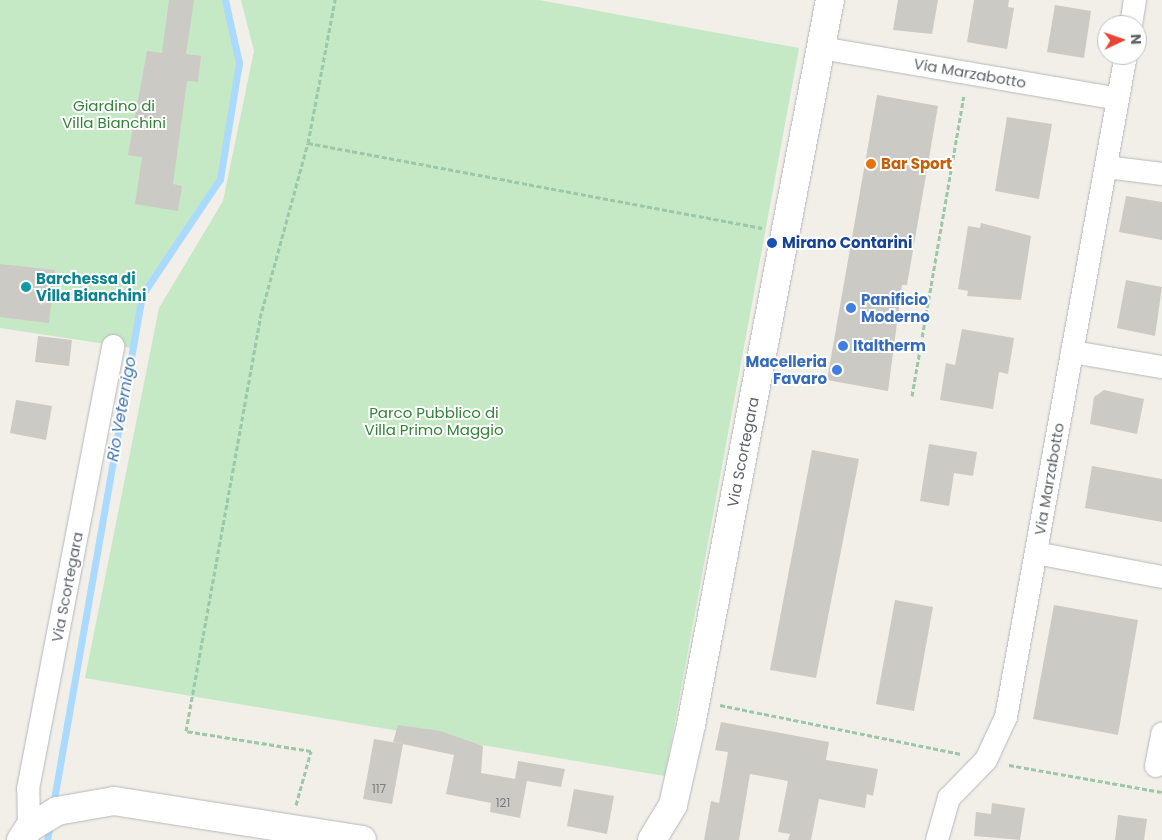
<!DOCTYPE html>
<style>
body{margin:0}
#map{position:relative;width:1162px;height:840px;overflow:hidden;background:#f1efe8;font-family:Poppins,sans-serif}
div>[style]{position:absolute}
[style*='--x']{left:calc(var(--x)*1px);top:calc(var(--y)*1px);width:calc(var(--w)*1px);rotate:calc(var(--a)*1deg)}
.green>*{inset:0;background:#c5e8c5}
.stream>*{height:7px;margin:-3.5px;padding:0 3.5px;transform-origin:3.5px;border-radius:3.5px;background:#aadaff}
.building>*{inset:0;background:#cccac5}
.path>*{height:3px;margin-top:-1.5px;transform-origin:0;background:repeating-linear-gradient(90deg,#9cc7a9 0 5px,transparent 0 7.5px)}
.roads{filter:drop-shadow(0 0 1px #b5b8bc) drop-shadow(0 0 1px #b5b8bc)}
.minor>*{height:22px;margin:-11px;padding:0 11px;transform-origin:11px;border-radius:11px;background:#fff}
.tertiary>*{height:28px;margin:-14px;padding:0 14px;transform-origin:14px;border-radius:14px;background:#fff}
.dots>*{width:14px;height:14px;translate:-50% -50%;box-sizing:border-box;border:2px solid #fff;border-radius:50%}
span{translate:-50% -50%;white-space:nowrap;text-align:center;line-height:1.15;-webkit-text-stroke:4px #fff;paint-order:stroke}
.number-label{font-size:12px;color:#7a7d7f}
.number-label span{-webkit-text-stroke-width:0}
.street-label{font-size:15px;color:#5f6368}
.park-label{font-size:15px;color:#348238}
.food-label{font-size:15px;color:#c56008;font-weight:700}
.left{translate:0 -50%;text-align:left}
.transit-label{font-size:15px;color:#164399;font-weight:700}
.culture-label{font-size:15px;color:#0d838f;font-weight:700}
.shop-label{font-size:15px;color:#366cbe;font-weight:700}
.right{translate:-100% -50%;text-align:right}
.water-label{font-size:16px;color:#4174aa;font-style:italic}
.north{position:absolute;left:1097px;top:15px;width:50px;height:50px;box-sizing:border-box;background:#fff;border:1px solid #bfc1c3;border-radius:50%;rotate:87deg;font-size:14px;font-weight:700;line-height:20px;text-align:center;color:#5f6368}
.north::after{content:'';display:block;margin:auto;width:18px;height:22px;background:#ea4335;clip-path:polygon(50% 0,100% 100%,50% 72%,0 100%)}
</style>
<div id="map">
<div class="green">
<i style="clip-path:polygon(0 0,225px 0,239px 63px,220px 179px,142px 295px,132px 348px,0 328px)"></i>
<i style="clip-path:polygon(241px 0,539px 0,799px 48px,665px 776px,85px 678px,159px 308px,223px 201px,254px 51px)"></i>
</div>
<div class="stream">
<i style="--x:53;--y:805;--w:518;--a:-80.1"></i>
<i style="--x:142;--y:295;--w:140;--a:-56.1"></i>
<i style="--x:220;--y:179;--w:118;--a:-80.7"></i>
<i style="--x:239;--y:63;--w:65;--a:-102.5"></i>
<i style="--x:47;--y:840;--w:17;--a:-80"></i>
</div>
<div class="building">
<i style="clip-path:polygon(169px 0,194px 0,186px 54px,201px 56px,198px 82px,187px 81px,173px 184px,182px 186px,178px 211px,135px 204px,142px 157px,128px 155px,147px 51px,162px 53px)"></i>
<i style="clip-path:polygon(898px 0,938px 0,932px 34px,893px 30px)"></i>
<i style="clip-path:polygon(974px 0,1009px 0,1008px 7px,1014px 8px,1007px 49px,967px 42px)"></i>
<i style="clip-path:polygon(1055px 5px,1091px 11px,1084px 58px,1047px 52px)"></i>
<i style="clip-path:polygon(877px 95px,938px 106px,907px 285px,902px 285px,888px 391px,827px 380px)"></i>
<i style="clip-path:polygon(1007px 117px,1052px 124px,1039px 199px,995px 191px)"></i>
<i style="clip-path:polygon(1126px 196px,1162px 202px,1162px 240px,1119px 232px)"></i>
<i style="clip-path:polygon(981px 223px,1031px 236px,1021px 300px,967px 296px,968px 291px,958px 289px,968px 226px,980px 228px)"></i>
<i style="clip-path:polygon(0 264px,55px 270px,49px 323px,0 317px)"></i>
<i style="clip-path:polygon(1126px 280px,1162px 287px,1155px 336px,1117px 328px)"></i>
<i style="clip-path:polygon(962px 329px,1014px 338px,1008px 374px,999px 372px,993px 409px,940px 400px,946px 363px,955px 365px)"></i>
<i style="clip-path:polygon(38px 336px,72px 340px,69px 366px,35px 362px)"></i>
<i style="clip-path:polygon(1104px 390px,1144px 399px,1137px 434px,1090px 424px,1094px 397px)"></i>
<i style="clip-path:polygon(16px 400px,52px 406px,46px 440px,10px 433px)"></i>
<i style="clip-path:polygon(929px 444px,977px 452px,973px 476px,954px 473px,949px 506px,920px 501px)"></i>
<i style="clip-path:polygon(812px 450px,859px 459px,816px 678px,770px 670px)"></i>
<i style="clip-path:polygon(1092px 466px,1162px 479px,1162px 522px,1085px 508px)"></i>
<i style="clip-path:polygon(895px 600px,933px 607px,914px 711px,876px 704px)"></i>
<i style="clip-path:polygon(1054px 605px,1138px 620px,1118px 735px,1033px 719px)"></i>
<i style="clip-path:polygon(721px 722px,829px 742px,826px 760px,878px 769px,873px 796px,867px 794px,865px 808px,819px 799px,811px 840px,788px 840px,790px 834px,778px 832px,788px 781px,750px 774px,739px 840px,704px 840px,711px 801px,719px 803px,728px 752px,715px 750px)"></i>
<i style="clip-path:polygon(398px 725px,440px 731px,483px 746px,481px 773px,515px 779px,518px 761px,565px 769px,561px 787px,527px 781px,520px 818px,490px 812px,491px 803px,446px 794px,454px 755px,393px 742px)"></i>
<i style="clip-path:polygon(374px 739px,403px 744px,392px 804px,363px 799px)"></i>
<i style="clip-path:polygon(574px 789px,614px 796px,607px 834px,567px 826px)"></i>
<i style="clip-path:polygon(992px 803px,1025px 808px,1020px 840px,974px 836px,976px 812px,991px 814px)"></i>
<i style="clip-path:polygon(1118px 815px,1147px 819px,1144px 840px,1115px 840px)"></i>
</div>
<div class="path">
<i style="--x:308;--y:143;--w:462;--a:10.6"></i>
<i style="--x:912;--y:396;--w:304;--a:-80.2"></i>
<i style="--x:720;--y:705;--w:246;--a:11.5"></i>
<i style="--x:1009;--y:765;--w:155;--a:10"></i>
<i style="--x:296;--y:805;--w:56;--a:-74.5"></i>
<i style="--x:311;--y:751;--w:127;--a:-170.9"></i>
<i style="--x:186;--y:731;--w:420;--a:-79.8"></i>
<i style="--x:260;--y:318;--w:181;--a:-74.7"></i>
<i style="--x:308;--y:143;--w:146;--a:-79.3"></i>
</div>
<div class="roads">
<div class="minor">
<i style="--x:1131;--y:25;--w:25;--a:-81"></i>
<i style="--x:821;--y:48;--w:301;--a:9.7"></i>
<i style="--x:1106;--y:167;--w:56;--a:7.1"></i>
<i style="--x:1072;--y:352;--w:91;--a:9.5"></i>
<i style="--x:1036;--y:553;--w:128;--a:10.8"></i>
<i style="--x:1156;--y:766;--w:33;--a:-79"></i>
<i style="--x:29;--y:828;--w:39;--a:-91"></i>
<i style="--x:28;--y:789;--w:451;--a:-79.1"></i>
<i style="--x:937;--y:840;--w:44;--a:-74.1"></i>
<i style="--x:949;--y:798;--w:53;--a:-45.8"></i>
<i style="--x:986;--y:760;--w:47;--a:-65.1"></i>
<i style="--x:1006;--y:717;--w:673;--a:-79.73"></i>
</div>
<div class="tertiary">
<i style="--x:21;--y:840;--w:14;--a:-56"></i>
<i style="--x:29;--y:828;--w:33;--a:-31"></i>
<i style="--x:57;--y:811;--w:58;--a:-10"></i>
<i style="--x:114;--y:801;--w:251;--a:8.9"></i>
<i style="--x:652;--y:840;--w:41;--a:-59"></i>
<i style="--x:673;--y:805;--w:82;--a:-77.3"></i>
<i style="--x:691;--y:725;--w:738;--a:-79.15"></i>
</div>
</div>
<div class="dots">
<i style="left:871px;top:164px;background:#e8710a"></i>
<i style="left:772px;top:243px;background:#1a4fb4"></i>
<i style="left:26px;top:287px;background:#0f9aa8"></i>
<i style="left:851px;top:308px;background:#3f7fe0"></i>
<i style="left:843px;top:346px;background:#3f7fe0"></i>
<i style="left:837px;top:370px;background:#3f7fe0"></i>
</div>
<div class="number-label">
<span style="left:379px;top:789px">117</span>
<span style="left:503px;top:803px">121</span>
</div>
<div class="street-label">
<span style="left:970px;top:73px;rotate:10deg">Via Marzabotto</span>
<span style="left:743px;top:452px;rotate:-79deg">Via Scortegara</span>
<span style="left:1049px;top:479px;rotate:-80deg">Via Marzabotto</span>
<span style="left:67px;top:587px;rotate:-79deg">Via Scortegara</span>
</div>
<div class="park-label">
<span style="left:114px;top:114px">Giardino di<br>Villa Bianchini</span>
<span style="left:434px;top:421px">Parco Pubblico di<br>Villa Primo Maggio</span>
</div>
<div class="food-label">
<span class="left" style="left:881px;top:164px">Bar Sport</span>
</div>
<div class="transit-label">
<span class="left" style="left:782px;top:243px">Mirano Contarini</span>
</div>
<div class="culture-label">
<span class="left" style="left:36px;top:287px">Barchessa di<br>Villa Bianchini</span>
</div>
<div class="shop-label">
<span class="left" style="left:861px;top:308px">Panificio<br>Moderno</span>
<span class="left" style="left:853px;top:346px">Italtherm</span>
<span class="right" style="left:827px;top:370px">Macelleria<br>Favaro</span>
</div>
<div class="water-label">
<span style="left:122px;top:409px;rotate:-80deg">Rio Veternigo</span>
</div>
<div class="north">N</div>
</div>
